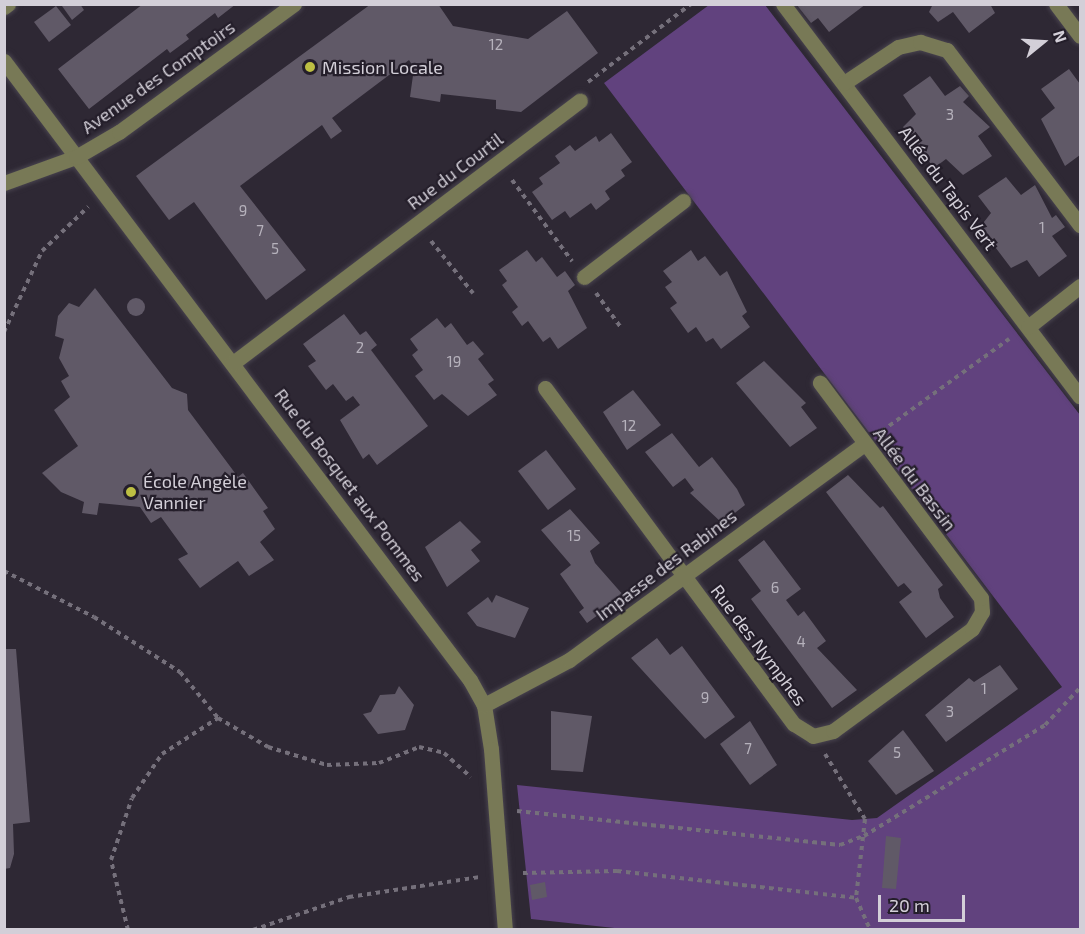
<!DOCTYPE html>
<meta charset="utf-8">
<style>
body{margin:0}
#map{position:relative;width:1085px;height:934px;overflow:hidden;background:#2e2834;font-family:"Exo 2",sans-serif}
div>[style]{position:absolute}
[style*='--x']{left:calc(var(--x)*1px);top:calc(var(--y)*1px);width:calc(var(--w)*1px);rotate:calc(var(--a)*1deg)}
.green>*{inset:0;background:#61427e}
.building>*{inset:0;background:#605967}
.round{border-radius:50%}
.path>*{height:4px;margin-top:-2px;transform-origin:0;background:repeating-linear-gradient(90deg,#75707b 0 4.5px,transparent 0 9px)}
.roads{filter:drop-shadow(0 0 2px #48434e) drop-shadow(0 0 2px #48434e)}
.minor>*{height:15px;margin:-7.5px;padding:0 7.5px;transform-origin:7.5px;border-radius:7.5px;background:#787956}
.dots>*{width:16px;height:16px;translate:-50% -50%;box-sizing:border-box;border:3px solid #241e2a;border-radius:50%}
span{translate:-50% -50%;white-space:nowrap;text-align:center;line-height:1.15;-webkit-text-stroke:4.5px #241e2a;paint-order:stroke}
.number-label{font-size:15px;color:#b6b2bc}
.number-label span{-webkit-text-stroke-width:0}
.poi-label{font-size:18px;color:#d3cfd8}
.left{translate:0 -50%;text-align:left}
.street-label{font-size:18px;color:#d3cfd8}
.frame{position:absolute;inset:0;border:6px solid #d3cfd8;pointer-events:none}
.north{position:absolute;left:1013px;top:12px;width:60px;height:60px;-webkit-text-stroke:4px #241e2a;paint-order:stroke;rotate:72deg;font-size:16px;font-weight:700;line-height:24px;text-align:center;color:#d3cfd8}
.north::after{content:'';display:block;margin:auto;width:21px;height:27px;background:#d3cfd8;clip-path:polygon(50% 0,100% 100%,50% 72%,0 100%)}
.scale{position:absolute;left:878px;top:895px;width:87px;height:27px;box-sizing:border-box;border:3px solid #d3cfd8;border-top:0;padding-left:8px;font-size:18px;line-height:21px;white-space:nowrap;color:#d3cfd8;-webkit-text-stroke:4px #241e2a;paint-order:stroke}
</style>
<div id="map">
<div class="green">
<i style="clip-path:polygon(709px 5px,765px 5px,1080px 415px,1080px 929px,633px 930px,531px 919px,517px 785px,852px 820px,877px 818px,1062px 687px,604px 83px)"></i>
</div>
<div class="building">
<i style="clip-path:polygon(80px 4px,84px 10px,72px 20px,62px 6px)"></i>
<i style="clip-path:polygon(143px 4px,236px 4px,218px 18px,215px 13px,186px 35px,189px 39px,170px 53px,167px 49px,89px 109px,58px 69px)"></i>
<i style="clip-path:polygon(371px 4px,438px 4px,453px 26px,528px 39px,567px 11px,598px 53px,521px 112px,496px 109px,496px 100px,441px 94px,440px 102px,410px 97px,414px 68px,409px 60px,332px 118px,342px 131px,331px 139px,322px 125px,240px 186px,306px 270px,266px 300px,194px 202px,169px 220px,136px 176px)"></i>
<i style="clip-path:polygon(796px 4px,866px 4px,829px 32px,818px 18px,811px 23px)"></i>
<i style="clip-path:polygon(933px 4px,990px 4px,995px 13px,969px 33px,953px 12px,938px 22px,929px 12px)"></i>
<i style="clip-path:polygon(56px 6px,71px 25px,49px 42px,34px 22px)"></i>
<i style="clip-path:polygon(1069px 69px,1080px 84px,1080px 155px,1065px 166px,1041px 119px,1055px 108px,1041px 89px)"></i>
<i style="clip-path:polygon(930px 76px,945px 96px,960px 86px,969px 96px,963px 102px,990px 127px,978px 136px,992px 156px,963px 175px,946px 159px,934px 168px,903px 127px,916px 114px,903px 95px)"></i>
<i style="clip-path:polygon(611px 133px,632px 162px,621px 170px,625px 176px,605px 191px,610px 199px,596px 210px,591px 203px,570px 218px,565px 211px,552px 220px,532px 192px,543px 184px,539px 178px,560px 163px,555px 156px,570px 145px,575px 151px,596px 136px,599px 142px)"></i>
<i style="clip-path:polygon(1006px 177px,1021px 195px,1035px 185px,1052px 218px,1056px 215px,1065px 227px,1052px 236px,1067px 256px,1039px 277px,1027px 260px,1011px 268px,980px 227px,991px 213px,978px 196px)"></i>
<i style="clip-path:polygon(527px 250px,536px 262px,542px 257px,557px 277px,565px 271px,575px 285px,568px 291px,587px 328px,558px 349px,550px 337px,543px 342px,528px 321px,522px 326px,512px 312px,518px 307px,502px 285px,507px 281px,499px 270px)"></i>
<i style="clip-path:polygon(691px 250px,698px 261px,705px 256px,720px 276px,727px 271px,747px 312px,742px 316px,750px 327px,721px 349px,713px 338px,706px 342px,696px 327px,688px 333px,670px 308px,677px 303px,665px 287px,672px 282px,663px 271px)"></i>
<i style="clip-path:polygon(95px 288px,172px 388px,187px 394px,188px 410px,238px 477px,243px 473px,268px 508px,263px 511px,275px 529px,260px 542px,274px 560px,249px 576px,238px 561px,200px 588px,178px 559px,188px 554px,161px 517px,151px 523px,140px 507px,99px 503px,97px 515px,82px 513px,84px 502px,61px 492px,42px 473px,78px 446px,54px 410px,70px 397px,61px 381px,69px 376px,59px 358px,64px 339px,55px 336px,58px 316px,69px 303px,79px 307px)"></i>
<i class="round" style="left:127px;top:298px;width:18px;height:18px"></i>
<i style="clip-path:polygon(344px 314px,360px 335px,366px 331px,377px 345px,371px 350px,428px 426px,377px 465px,369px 454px,363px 459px,340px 420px,360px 405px,353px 396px,346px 401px,333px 384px,326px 390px,308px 366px,316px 361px,303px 344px)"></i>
<i style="clip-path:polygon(437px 318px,445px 328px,451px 323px,467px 345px,473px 341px,484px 354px,478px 359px,494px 380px,488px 384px,497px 395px,468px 416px,442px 394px,434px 400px,415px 376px,423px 370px,412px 355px,418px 350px,410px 339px)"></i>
<i style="clip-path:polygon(764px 361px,806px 403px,801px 407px,817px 428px,790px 447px,736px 383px)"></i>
<i style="clip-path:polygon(633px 390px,661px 425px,627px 450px,603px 412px)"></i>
<i style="clip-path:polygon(672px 433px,699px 467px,712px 457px,737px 489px,745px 505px,722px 523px,690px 493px,694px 490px,685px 478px,673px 487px,645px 452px)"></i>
<i style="clip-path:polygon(546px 450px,576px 489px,548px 510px,518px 471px)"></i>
<i style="clip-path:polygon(848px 475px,880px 508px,883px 506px,943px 585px,938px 589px,940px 598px,954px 617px,926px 638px,899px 602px,912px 592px,904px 583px,898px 587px,826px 492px)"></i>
<i style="clip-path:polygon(570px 509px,600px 543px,590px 551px,595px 563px,624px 596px,587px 623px,579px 612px,584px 608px,560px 574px,571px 565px,541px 530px)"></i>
<i style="clip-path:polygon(460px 521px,481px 542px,471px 550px,480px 561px,447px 587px,425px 547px)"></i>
<i style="clip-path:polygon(764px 540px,801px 589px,786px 600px,798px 616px,804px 611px,826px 641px,817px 648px,857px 690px,832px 708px,751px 599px,761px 591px,738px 560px)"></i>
<i style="clip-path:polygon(496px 595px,529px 608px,515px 638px,477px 626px,467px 613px,488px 597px,492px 603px)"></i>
<i style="clip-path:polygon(657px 638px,670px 655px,682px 646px,735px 717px,705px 739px,631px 658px)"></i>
<i style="clip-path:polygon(4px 649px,16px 649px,30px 822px,13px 824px,14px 854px,10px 868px,4px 869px)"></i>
<i style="clip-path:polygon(1000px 665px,1018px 689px,946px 742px,925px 715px,969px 678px,974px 682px)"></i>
<i style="clip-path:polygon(399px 686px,414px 705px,405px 730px,378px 734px,363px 714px,371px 712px,380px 695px,395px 694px)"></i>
<i style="clip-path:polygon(551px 711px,592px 716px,583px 772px,551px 770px)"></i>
<i style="clip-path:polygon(750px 721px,777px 765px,750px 785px,720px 744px)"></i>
<i style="clip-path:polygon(903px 730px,934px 771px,896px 795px,868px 761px)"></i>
<i style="clip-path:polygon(886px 836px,901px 838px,896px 889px,882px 888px)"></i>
<i style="clip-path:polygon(545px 882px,547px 897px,532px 900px,530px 885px)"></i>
</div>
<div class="path">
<i style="--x:588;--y:82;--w:129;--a:-37.1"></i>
<i style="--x:512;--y:180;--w:101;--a:53.5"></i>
<i style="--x:431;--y:241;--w:67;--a:51.1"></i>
<i style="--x:596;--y:293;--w:44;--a:54.2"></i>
<i style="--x:4;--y:332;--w:89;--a:-64.9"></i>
<i style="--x:42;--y:251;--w:64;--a:-43.7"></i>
<i style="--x:882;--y:431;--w:157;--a:-35.9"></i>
<i style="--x:4;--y:571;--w:101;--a:27.1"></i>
<i style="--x:94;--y:617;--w:102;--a:32.6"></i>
<i style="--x:180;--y:672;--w:60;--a:50.4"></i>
<i style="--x:825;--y:754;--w:76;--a:58.4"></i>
<i style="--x:865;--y:819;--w:80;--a:96.5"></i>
<i style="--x:856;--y:898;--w:35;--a:66"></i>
<i style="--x:517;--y:811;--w:325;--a:6"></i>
<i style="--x:840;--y:845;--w:26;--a:-21"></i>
<i style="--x:864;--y:836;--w:212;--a:-31.5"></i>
<i style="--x:1045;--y:725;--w:51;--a:-46.6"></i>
<i style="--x:523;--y:873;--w:94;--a:-1.2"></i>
<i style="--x:617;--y:871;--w:241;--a:6.4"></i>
<i style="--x:128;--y:930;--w:72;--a:-103.7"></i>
<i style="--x:111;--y:860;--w:65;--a:-71.3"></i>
<i style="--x:132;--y:798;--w:53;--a:-55.7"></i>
<i style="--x:162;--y:754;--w:67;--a:-32.7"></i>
<i style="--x:218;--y:718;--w:58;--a:30.1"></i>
<i style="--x:268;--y:747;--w:62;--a:17"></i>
<i style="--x:327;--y:765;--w:52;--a:-2.2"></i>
<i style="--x:379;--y:763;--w:43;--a:-21.8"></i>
<i style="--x:419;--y:747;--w:26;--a:13"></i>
<i style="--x:444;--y:753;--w:36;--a:42"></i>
<i style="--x:253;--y:930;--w:102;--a:-19"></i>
<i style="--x:349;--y:897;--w:133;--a:-8.7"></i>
</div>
<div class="roads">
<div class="minor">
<i style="--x:783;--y:4;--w:492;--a:52.9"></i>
<i style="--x:1056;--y:4;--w:40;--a:53"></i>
<i style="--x:4;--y:7;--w:5;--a:-37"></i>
<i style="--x:4;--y:61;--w:775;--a:53.03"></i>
<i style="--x:470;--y:680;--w:29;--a:61"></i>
<i style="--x:484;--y:705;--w:45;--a:81"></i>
<i style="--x:491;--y:749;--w:182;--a:85.6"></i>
<i style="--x:844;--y:83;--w:65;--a:-33.7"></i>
<i style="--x:898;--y:47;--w:23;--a:-13"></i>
<i style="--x:920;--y:42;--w:28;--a:17"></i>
<i style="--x:947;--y:50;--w:220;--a:52.8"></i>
<i style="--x:4;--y:183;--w:77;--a:-19.9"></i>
<i style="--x:76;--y:157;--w:50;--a:-30.2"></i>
<i style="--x:119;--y:132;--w:217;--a:-36.2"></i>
<i style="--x:584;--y:277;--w:125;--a:-37.5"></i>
<i style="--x:1028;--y:327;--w:66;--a:-38.3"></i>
<i style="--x:233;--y:363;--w:435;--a:-37.1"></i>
<i style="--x:545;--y:388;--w:418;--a:53.5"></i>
<i style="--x:794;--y:724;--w:22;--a:32"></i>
<i style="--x:813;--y:736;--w:21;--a:-14"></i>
<i style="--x:833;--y:731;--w:172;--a:-36.3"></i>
<i style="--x:972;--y:629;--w:20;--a:-60"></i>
<i style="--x:982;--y:612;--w:14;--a:-94"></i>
<i style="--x:981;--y:598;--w:269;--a:-126.8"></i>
<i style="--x:484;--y:705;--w:96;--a:-27.9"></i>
<i style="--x:569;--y:660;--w:366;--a:-36.2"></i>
</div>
</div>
<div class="dots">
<i style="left:310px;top:67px;background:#bdbf43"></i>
<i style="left:131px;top:492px;background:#bdbf43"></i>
</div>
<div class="number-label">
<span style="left:496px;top:45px">12</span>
<span style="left:950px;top:115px">3</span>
<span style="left:243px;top:211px">9</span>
<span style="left:1042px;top:228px">1</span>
<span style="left:260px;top:231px">7</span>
<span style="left:275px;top:249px">5</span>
<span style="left:360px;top:348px">2</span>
<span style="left:454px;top:362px">19</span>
<span style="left:629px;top:426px">12</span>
<span style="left:574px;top:536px">15</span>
<span style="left:775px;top:588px">6</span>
<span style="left:801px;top:642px">4</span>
<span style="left:984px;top:689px">1</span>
<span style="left:705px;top:698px">9</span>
<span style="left:950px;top:712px">3</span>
<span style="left:748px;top:749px">7</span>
<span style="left:897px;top:753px">5</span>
</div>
<div class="poi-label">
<span class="left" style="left:322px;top:67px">Mission Locale</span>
<span class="left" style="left:143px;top:492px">École Angèle<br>Vannier</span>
</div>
<div class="street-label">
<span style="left:158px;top:77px;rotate:-35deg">Avenue des Comptoirs</span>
<span style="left:455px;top:171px;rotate:-37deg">Rue du Courtil</span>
<span style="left:948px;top:188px;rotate:53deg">Allée du Tapis Vert</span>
<span style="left:915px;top:479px;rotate:53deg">Allée du Bassin</span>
<span style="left:350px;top:485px;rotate:53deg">Rue du Bosquet aux Pommes</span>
<span style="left:666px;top:565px;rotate:-37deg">Impasse des Rabines</span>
<span style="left:759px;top:645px;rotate:53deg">Rue des Nymphes</span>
</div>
<div class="frame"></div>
<div class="north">N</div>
<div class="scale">20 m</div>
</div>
